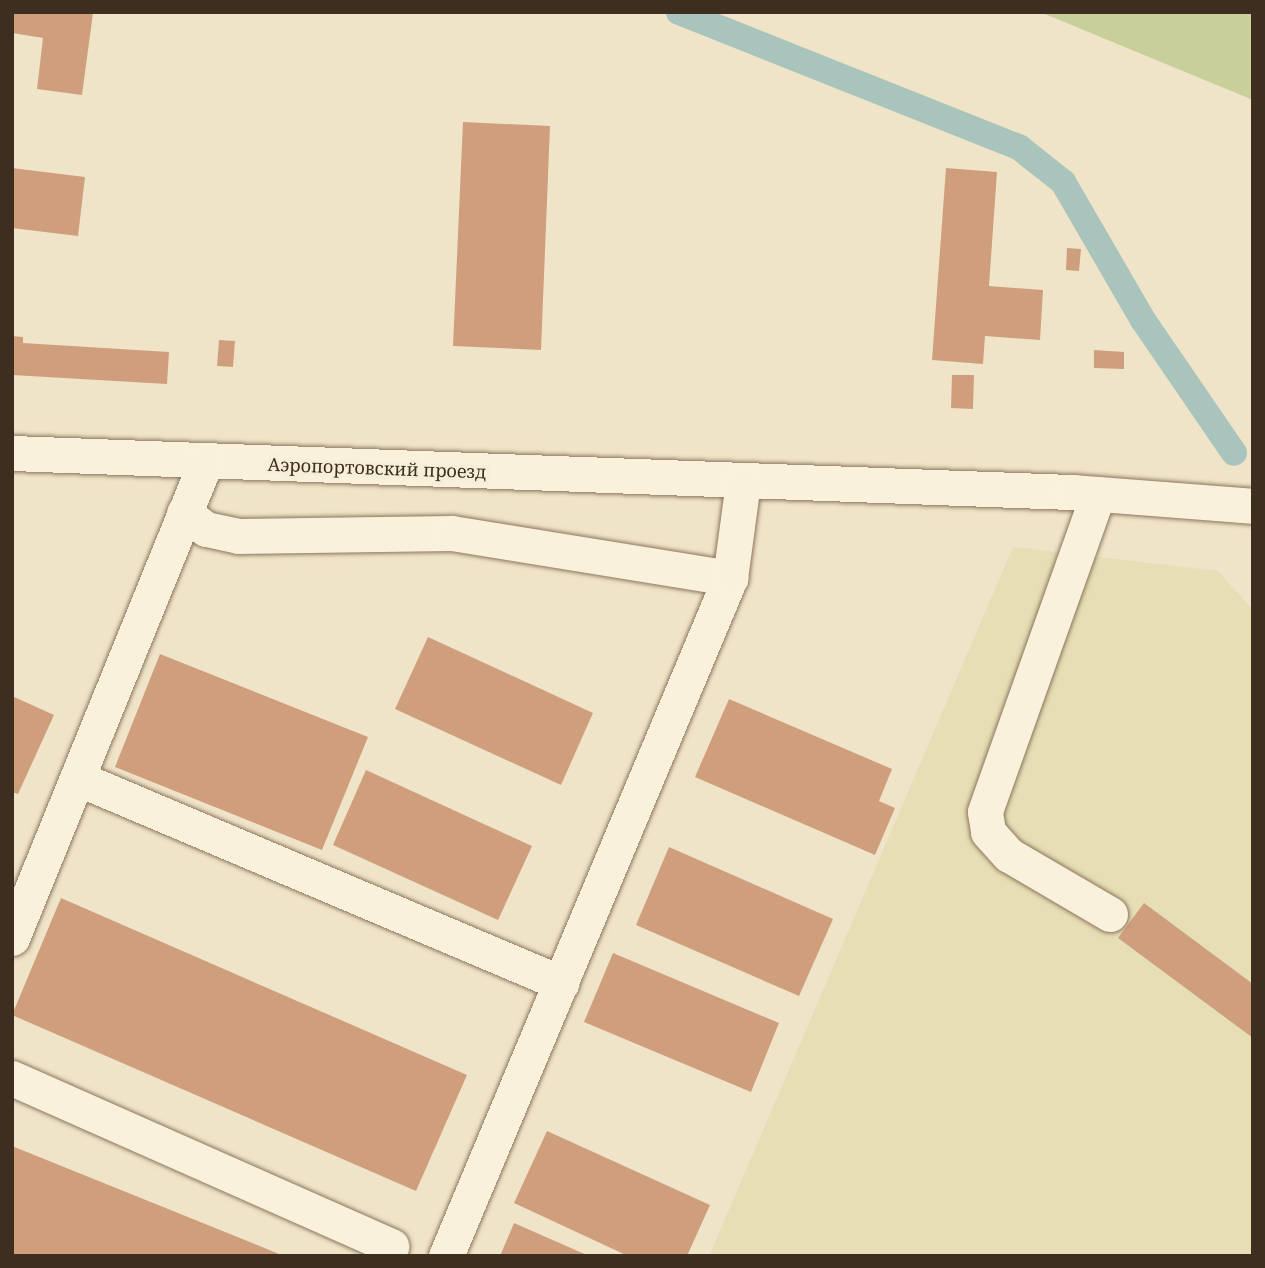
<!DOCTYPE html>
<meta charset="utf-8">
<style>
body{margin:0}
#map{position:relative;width:1265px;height:1268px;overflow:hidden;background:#f0e4c8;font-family:"Noto Serif",serif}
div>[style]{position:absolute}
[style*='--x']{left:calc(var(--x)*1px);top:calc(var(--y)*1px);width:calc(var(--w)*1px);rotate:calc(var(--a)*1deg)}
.farmland>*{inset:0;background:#e6deb5}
.green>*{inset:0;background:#c9cf9b}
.canal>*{height:26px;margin:-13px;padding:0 13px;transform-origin:13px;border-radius:13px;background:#a9c4bc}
.building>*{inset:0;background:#cf9f7d}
.roads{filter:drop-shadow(0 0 2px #8d765c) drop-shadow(0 0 2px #8d765c)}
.minor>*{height:35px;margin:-17.5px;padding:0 17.5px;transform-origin:17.5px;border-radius:17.5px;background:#faf1dc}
span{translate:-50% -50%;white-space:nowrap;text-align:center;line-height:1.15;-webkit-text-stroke:7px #f7eed8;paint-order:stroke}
.street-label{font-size:18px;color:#3d2e20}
.frame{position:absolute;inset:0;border:14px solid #3d2e20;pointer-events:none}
</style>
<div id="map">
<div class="farmland">
<i style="clip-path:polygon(1013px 547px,1218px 571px,1253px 610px,1253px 1256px,709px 1256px)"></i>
</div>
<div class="green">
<i style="clip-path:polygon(1040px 12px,1253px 12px,1253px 100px)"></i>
</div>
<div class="canal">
<i style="--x:679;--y:12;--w:367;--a:21.7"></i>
<i style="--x:1020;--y:148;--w:55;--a:38.3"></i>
<i style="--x:1063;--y:182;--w:160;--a:59.9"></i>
<i style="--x:1143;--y:320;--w:161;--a:55.6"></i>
</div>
<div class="building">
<i style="clip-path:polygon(12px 12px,93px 13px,82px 95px,37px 89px,43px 38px,12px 33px)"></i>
<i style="clip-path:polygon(463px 122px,550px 126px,541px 350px,453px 346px)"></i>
<i style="clip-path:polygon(12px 168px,85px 177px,78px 236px,12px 228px)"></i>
<i style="clip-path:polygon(946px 168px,997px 172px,989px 286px,1043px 290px,1040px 340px,985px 336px,983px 364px,932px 360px)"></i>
<i style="clip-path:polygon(1067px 248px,1081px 249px,1079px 271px,1066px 270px)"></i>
<i style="clip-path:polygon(12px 336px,23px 337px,23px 343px,169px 352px,167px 384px,12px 375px)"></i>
<i style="clip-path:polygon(219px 340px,235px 341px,233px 367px,217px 366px)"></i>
<i style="clip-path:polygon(1094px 350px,1124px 352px,1124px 369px,1094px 368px)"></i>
<i style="clip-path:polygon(952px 375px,974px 375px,973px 409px,951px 408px)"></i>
<i style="clip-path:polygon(428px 637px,593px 713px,561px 785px,395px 709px)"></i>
<i style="clip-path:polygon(160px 654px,368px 737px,322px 850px,115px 767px)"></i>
<i style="clip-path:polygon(12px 696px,54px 715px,18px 794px,12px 792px)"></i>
<i style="clip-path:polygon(729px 699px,892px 769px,879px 801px,895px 808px,875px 855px,695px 777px)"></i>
<i style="clip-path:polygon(366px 770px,532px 846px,498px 920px,333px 845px)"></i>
<i style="clip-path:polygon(669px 847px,833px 919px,799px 996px,636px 925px)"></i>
<i style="clip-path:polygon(61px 898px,467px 1075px,416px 1191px,12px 1015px)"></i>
<i style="clip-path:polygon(1144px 903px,1253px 984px,1253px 1038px,1118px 938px)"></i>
<i style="clip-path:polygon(613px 953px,779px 1023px,751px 1092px,584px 1022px)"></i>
<i style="clip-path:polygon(547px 1131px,710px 1205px,687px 1256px,628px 1256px,514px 1203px)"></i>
<i style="clip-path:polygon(12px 1146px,235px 1236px,284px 1256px,12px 1256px)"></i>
<i style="clip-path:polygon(514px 1223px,589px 1256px,500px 1256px)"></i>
</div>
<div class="roads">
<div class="minor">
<i style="--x:12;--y:453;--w:1062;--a:2.11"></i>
<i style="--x:1073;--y:492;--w:181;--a:4.4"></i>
<i style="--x:1098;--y:494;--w:337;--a:109.6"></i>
<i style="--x:985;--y:812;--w:20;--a:81"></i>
<i style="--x:988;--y:832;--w:31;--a:48"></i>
<i style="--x:1009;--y:855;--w:117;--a:30.3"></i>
<i style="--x:184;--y:513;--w:27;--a:36"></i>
<i style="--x:206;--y:529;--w:33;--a:12"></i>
<i style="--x:238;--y:536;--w:214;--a:-0.8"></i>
<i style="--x:452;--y:533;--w:282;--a:9.2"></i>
<i style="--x:77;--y:778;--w:526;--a:22.96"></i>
<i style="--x:12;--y:938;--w:515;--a:-67.87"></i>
<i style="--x:12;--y:1078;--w:415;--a:23.9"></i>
<i style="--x:446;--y:1256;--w:735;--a:-67.27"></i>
<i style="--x:730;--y:578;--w:97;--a:-82.3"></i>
</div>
</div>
<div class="street-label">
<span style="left:377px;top:468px;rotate:2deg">Аэропортовский проезд</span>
</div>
<div class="frame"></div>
</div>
